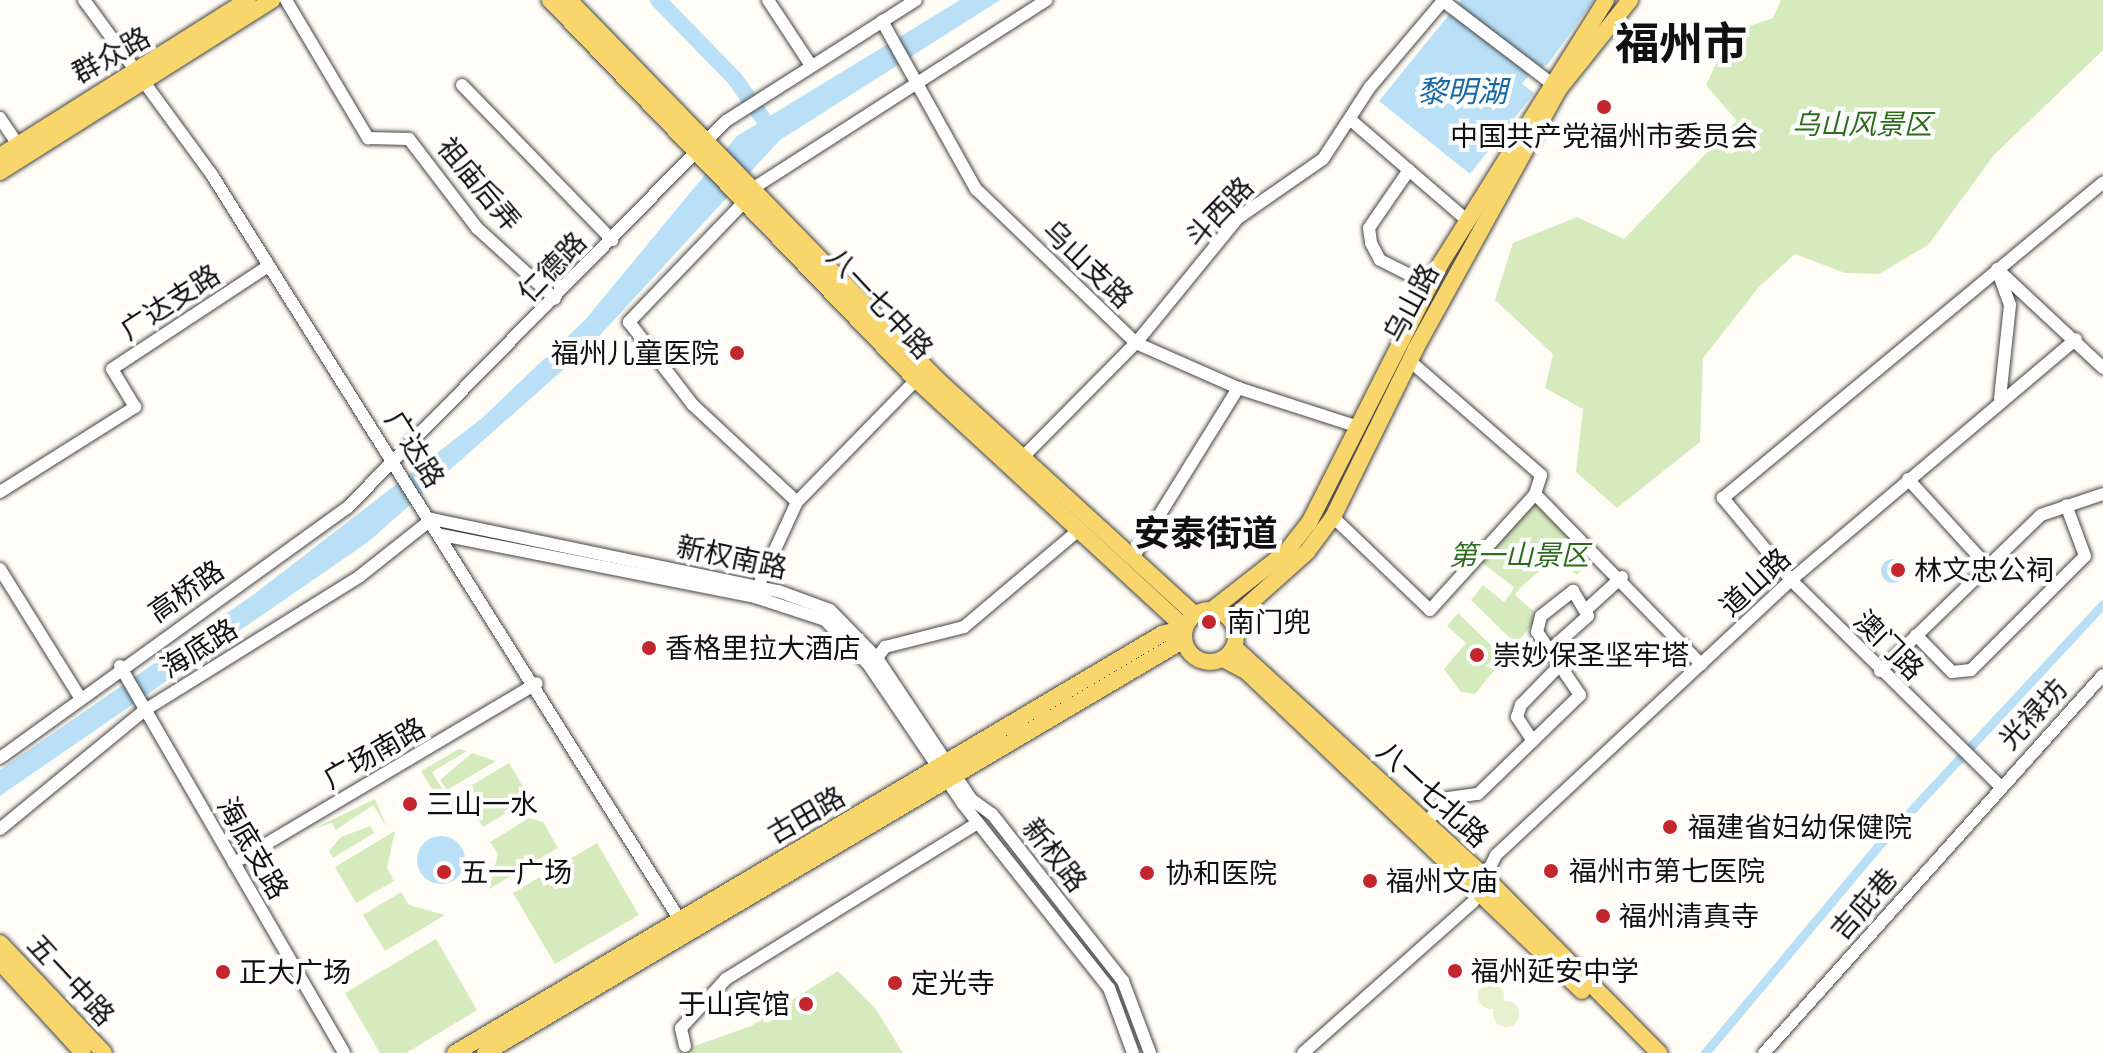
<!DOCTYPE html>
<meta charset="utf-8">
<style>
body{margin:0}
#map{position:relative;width:2103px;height:1053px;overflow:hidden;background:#fffdf5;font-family:Lora,"Noto Sans SC",serif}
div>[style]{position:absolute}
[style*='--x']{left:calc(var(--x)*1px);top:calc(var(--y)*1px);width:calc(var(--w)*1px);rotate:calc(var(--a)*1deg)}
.green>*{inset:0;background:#d5ebbd}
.pitch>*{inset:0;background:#e6f2cf}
.round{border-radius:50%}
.water>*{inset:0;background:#b9e0f7}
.canal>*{height:9px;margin:-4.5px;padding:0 4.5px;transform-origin:4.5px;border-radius:4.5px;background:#b9e0f7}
.river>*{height:16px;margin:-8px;padding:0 8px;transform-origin:8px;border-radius:8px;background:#b9e0f7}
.roads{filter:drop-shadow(0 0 2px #444) drop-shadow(0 0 2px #444)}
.minor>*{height:12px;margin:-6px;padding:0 6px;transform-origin:6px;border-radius:6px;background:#fff}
.major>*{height:16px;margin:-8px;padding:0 8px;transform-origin:8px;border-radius:8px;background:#f9d66b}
.major>.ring{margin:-8px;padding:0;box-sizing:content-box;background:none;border:16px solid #f9d66b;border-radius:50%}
.dots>*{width:22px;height:22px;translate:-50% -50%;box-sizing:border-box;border:4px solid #fff;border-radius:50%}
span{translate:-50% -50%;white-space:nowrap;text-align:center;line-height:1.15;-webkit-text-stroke:8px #fff;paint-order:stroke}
.street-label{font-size:28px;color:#111}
.park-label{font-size:28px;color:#2f6b1f;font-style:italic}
.poi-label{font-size:28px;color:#111}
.right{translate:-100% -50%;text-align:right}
.left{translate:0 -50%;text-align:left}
.water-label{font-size:30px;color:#1768a6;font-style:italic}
.district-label{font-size:36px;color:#111;font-weight:700}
.town-label{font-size:44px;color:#111;font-weight:700}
</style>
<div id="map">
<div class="green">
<i style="clip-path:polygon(1781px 0,2103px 0,2103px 50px,1994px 155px,1928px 245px,1879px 274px,1845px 273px,1795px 254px,1759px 287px,1703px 358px,1700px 442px,1617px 508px,1576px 472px,1583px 409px,1545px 388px,1553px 354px,1495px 300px,1513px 243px,1577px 217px,1624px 239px,1737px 121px,1706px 85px,1731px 32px,1773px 18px)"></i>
<i style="clip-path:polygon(1535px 494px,1597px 553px,1577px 575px,1556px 556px,1520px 588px,1515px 595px,1539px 616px,1475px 694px,1461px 692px,1444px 669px,1466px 643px,1447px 626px,1458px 613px,1503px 657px,1516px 644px,1471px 600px,1483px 585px,1504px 602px,1511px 593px,1514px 587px,1477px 559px)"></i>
<i style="clip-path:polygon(459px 749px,467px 751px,432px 772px,444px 792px,437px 797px,421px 771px)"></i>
<i style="clip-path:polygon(472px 753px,496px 761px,447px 790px,440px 780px)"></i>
<i style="clip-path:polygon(509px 763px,525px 790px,522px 804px,483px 827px,475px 815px,439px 805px)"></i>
<i style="clip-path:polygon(375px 799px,386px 826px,373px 805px,336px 830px,332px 823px,315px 828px)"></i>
<i style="clip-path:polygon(529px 818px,543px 822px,558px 848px,489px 889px,498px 854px,490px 842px)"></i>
<i style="clip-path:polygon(370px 826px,374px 833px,333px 858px,329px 851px,341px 837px)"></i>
<i style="clip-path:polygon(395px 831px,387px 868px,394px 881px,356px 903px,335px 867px)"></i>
<i style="clip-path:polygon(597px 843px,639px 915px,555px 964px,513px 893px)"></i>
<i style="clip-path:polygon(401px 892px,409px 905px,445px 915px,385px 951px,363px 915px)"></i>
<i style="clip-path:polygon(436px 939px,477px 1010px,406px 1053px,380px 1053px,345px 993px)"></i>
<i style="clip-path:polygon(838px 971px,875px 1008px,903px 1053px,675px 1053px,751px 1026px)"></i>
</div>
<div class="pitch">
<i class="round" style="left:1478px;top:983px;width:26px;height:26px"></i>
<i class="round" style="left:1493px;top:1001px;width:26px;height:26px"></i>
</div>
<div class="water">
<i style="clip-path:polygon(960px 0,1000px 0,780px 140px,590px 346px,368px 542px,0 796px,0 770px,253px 595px,481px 419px,585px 320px,737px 136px)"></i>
<i style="clip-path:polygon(1461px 0,1594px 0,1548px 64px,1530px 73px,1522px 84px,1534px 93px,1470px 174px,1379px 101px)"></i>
<i class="round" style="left:1881px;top:559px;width:24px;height:24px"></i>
<i class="round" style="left:417px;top:836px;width:48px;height:48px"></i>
</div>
<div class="canal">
<i style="--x:1705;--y:1053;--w:271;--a:-50.1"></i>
<i style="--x:1879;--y:845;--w:329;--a:-47.1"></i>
</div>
<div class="river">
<i style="--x:658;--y:0;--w:110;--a:45.7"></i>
<i style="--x:735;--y:79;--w:64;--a:54.6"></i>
</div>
<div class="roads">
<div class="minor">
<i style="--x:84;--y:0;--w:217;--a:53.8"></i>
<i style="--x:212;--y:175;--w:886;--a:57.87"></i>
<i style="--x:286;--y:0;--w:161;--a:59.3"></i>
<i style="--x:368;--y:138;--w:41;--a:1.4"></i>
<i style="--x:409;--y:139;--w:112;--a:52.6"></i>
<i style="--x:477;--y:228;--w:105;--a:42.3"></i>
<i style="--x:768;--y:0;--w:77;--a:56.7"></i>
<i style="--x:1442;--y:0;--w:147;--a:37.3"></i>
<i style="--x:882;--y:21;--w:193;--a:60.8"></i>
<i style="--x:976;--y:189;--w:222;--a:43.9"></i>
<i style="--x:1136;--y:343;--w:111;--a:23.8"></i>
<i style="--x:1238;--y:388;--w:124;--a:17.9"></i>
<i style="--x:462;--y:85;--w:216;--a:45.9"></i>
<i style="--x:0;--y:118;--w:32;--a:56"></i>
<i style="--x:1352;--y:121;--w:153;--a:40.8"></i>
<i style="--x:1409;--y:170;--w:70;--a:124.6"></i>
<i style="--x:1369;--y:228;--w:15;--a:82"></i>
<i style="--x:1371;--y:243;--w:19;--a:62"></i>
<i style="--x:1380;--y:260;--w:56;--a:26.6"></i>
<i style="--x:752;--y:189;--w:350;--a:-32.7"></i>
<i style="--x:745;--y:201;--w:168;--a:133.8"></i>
<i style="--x:629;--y:322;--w:105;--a:52.4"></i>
<i style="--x:693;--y:405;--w:142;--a:43"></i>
<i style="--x:1997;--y:269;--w:145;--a:43"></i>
<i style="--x:1998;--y:272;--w:35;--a:70"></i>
<i style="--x:2010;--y:305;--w:94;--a:96.1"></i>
<i style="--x:1023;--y:457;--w:161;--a:-45.3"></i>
<i style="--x:1136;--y:343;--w:161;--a:-50.8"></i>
<i style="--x:1238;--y:218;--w:103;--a:-34.8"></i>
<i style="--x:1323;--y:159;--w:86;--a:-56.9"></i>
<i style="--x:1370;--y:87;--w:113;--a:-49.7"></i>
<i style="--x:1908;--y:479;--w:119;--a:47.7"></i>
<i style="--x:0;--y:492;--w:160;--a:-32.2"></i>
<i style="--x:135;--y:407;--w:44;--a:-121.2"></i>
<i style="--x:112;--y:369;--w:183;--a:-33.4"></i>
<i style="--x:1535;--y:494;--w:238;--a:45.7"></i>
<i style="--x:1333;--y:517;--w:134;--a:43.8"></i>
<i style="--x:1430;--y:610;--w:156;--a:-47.8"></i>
<i style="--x:1535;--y:494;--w:20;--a:-72"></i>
<i style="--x:1541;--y:475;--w:174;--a:-139"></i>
<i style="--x:442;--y:535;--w:319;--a:11.2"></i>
<i style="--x:755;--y:597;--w:74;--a:18.2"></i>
<i style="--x:825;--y:620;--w:62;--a:45.7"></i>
<i style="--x:868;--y:664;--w:169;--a:55.8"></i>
<i style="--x:963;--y:804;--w:235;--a:51.6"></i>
<i style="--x:1109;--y:988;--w:69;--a:69.7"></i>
<i style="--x:1134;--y:556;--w:198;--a:-58.2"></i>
<i style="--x:0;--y:569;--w:150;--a:58.1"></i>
<i style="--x:756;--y:591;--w:98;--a:-65.3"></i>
<i style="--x:797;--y:502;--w:170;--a:-45.7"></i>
<i style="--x:1588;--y:608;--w:46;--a:-42.4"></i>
<i style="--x:1916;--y:635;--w:52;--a:45.8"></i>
<i style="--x:1952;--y:672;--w:19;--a:-6"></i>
<i style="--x:1971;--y:670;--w:161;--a:-45"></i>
<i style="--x:2085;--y:556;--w:54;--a:-110.4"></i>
<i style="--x:877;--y:658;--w:14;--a:-54"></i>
<i style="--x:885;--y:647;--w:81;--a:-14.2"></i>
<i style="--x:964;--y:627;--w:152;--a:-40.2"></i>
<i style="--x:120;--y:666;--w:447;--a:59.9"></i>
<i style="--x:1880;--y:671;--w:224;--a:-44.1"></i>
<i style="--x:2041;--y:515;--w:65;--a:-18.7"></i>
<i style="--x:1533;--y:741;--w:29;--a:-124"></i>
<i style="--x:1517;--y:717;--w:13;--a:-72"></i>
<i style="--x:1521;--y:705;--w:60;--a:-45.7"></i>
<i style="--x:0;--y:758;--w:428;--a:-35.8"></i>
<i style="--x:347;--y:508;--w:542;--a:-45.6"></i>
<i style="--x:726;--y:121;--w:225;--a:-32.5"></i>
<i style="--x:1999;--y:785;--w:292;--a:-135.4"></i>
<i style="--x:1791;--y:580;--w:107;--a:-129.7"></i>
<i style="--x:1723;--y:498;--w:494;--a:-39.7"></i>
<i style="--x:1426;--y:823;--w:33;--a:-49"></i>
<i style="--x:1448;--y:798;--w:30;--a:-8"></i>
<i style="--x:1478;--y:794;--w:142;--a:-44.1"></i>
<i style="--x:1580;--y:695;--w:76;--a:-124.3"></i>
<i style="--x:1537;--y:632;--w:16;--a:-76"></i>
<i style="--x:1541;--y:616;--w:41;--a:-38"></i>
<i style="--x:1573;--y:591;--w:29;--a:59"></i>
<i style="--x:1588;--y:616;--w:50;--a:138.3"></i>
<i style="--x:0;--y:829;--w:188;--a:-39.4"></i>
<i style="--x:145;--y:710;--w:253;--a:-31.9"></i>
<i style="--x:360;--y:576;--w:92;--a:-38.4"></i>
<i style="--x:432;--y:519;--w:353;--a:11.8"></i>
<i style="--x:778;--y:591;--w:55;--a:20.1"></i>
<i style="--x:830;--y:610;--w:67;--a:45.6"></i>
<i style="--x:877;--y:658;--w:169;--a:56.3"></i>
<i style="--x:971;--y:799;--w:26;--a:36"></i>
<i style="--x:992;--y:814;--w:212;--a:51.9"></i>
<i style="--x:1123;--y:981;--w:77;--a:69.4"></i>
<i style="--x:234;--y:863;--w:352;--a:-30.7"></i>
<i style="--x:685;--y:1046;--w:18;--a:-103"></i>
<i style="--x:681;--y:1028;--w:67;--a:-47.4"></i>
<i style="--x:726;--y:979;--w:296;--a:-31.8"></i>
<i style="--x:1303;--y:1053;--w:227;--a:-41.6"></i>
<i style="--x:1473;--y:902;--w:52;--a:-63.9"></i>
<i style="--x:1496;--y:855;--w:403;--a:-43"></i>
<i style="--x:1791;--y:580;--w:373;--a:-40.2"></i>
<i style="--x:1764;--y:1053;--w:508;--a:-48.11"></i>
</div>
<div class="major">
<i style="--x:569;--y:0;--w:530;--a:45.84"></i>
<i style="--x:938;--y:380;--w:347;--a:42.4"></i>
<i style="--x:0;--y:156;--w:293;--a:-32.2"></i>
<i style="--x:0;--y:172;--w:322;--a:-32.3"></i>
<i style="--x:1213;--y:609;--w:93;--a:-38"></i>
<i style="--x:1286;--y:552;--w:37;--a:-52"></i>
<i style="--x:1309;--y:523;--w:292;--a:-63.1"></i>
<i style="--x:1441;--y:263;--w:310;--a:-57.9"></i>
<i class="ring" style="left:1184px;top:610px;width:36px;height:36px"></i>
<i style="--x:1231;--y:620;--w:102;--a:-41.8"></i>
<i style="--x:1307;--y:552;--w:44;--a:-53.4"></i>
<i style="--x:1333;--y:517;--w:188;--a:-63.8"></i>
<i style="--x:1416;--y:348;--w:296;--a:-61.1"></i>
<i style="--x:1559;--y:89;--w:114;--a:-51.4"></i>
<i style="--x:1234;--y:647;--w:343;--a:42.5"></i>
<i style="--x:1487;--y:879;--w:245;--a:45.3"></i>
<i style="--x:1223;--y:659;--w:26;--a:28"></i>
<i style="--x:1246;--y:671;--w:464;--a:43.6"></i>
<i style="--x:0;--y:943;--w:151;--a:46.6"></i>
<i style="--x:0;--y:962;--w:123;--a:47.6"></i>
<i style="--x:455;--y:1053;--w:822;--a:-30.65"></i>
<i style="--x:1162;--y:634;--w:24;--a:-15"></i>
<i style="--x:1185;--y:628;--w:366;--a:-137.3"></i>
<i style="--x:916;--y:380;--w:528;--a:-133.92"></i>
<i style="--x:485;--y:1053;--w:812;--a:-30.58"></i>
</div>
</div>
<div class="dots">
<i style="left:1604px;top:107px;background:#c4262e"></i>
<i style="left:737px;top:353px;background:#c4262e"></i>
<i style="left:1898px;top:570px;background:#c4262e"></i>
<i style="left:1209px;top:622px;background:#c4262e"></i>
<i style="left:649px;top:648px;background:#c4262e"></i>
<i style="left:1477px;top:655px;background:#c4262e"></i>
<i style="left:410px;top:804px;background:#c4262e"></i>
<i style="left:1670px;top:827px;background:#c4262e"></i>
<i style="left:1551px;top:871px;background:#c4262e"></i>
<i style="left:444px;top:872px;background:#c4262e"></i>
<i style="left:1147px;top:873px;background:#c4262e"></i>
<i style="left:1370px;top:881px;background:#c4262e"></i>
<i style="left:1603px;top:916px;background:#c4262e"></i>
<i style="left:1455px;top:971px;background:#c4262e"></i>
<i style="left:223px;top:972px;background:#c4262e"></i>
<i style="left:895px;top:983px;background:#c4262e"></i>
<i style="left:806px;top:1004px;background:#c4262e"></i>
</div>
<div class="street-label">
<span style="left:111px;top:55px;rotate:-29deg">群众路</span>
<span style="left:479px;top:184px;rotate:50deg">祖庙后弄</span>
<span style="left:1219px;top:212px;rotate:-46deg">斗西路</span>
<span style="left:1088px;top:264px;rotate:44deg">乌山支路</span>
<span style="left:552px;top:267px;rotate:-46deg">仁德路</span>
<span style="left:170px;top:302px;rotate:-33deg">广达支路</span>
<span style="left:880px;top:303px;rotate:47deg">八一七中路</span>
<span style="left:1411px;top:303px;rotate:-62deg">乌山路</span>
<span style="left:415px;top:449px;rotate:58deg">广达路</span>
<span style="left:732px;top:557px;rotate:12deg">新权南路</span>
<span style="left:1755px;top:582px;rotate:-43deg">道山路</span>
<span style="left:186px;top:591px;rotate:-35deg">高桥路</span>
<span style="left:1889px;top:645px;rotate:45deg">澳门路</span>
<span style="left:199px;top:648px;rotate:-32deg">海底路</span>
<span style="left:2033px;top:714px;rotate:-47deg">光禄坊</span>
<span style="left:374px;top:753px;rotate:-30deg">广场南路</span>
<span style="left:1433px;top:794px;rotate:43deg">八一七北路</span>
<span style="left:806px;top:815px;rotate:-30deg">古田路</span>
<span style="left:253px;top:848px;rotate:60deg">海底支路</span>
<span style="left:1055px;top:855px;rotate:52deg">新权路</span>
<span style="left:1864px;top:904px;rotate:-49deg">吉庇巷</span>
<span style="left:71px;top:980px;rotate:47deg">五一中路</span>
</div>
<div class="park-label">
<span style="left:1862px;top:124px">乌山风景区</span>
<span style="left:1519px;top:555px">第一山景区</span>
</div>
<div class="poi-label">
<span style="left:1604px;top:136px">中国共产党福州市委员会</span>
<span class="right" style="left:719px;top:353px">福州儿童医院</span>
<span class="left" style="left:1914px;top:570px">林文忠公祠</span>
<span class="left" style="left:1227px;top:622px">南门兜</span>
<span class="left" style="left:665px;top:648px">香格里拉大酒店</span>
<span class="left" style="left:1493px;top:655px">崇妙保圣坚牢塔</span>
<span class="left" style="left:426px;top:804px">三山一水</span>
<span class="left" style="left:1688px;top:827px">福建省妇幼保健院</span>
<span class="left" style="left:1569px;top:871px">福州市第七医院</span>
<span class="left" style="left:460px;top:872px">五一广场</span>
<span class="left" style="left:1165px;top:873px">协和医院</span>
<span class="left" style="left:1386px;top:881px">福州文庙</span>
<span class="left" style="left:1619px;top:916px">福州清真寺</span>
<span class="left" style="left:1471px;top:971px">福州延安中学</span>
<span class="left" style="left:239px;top:972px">正大广场</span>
<span class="left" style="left:911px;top:983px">定光寺</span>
<span class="right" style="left:790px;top:1004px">于山宾馆</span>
</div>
<div class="water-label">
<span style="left:1462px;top:91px">黎明湖</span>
</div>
<div class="district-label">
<span style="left:1206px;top:534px">安泰街道</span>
</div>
<div class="town-label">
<span style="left:1681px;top:43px">福州市</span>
</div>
</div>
